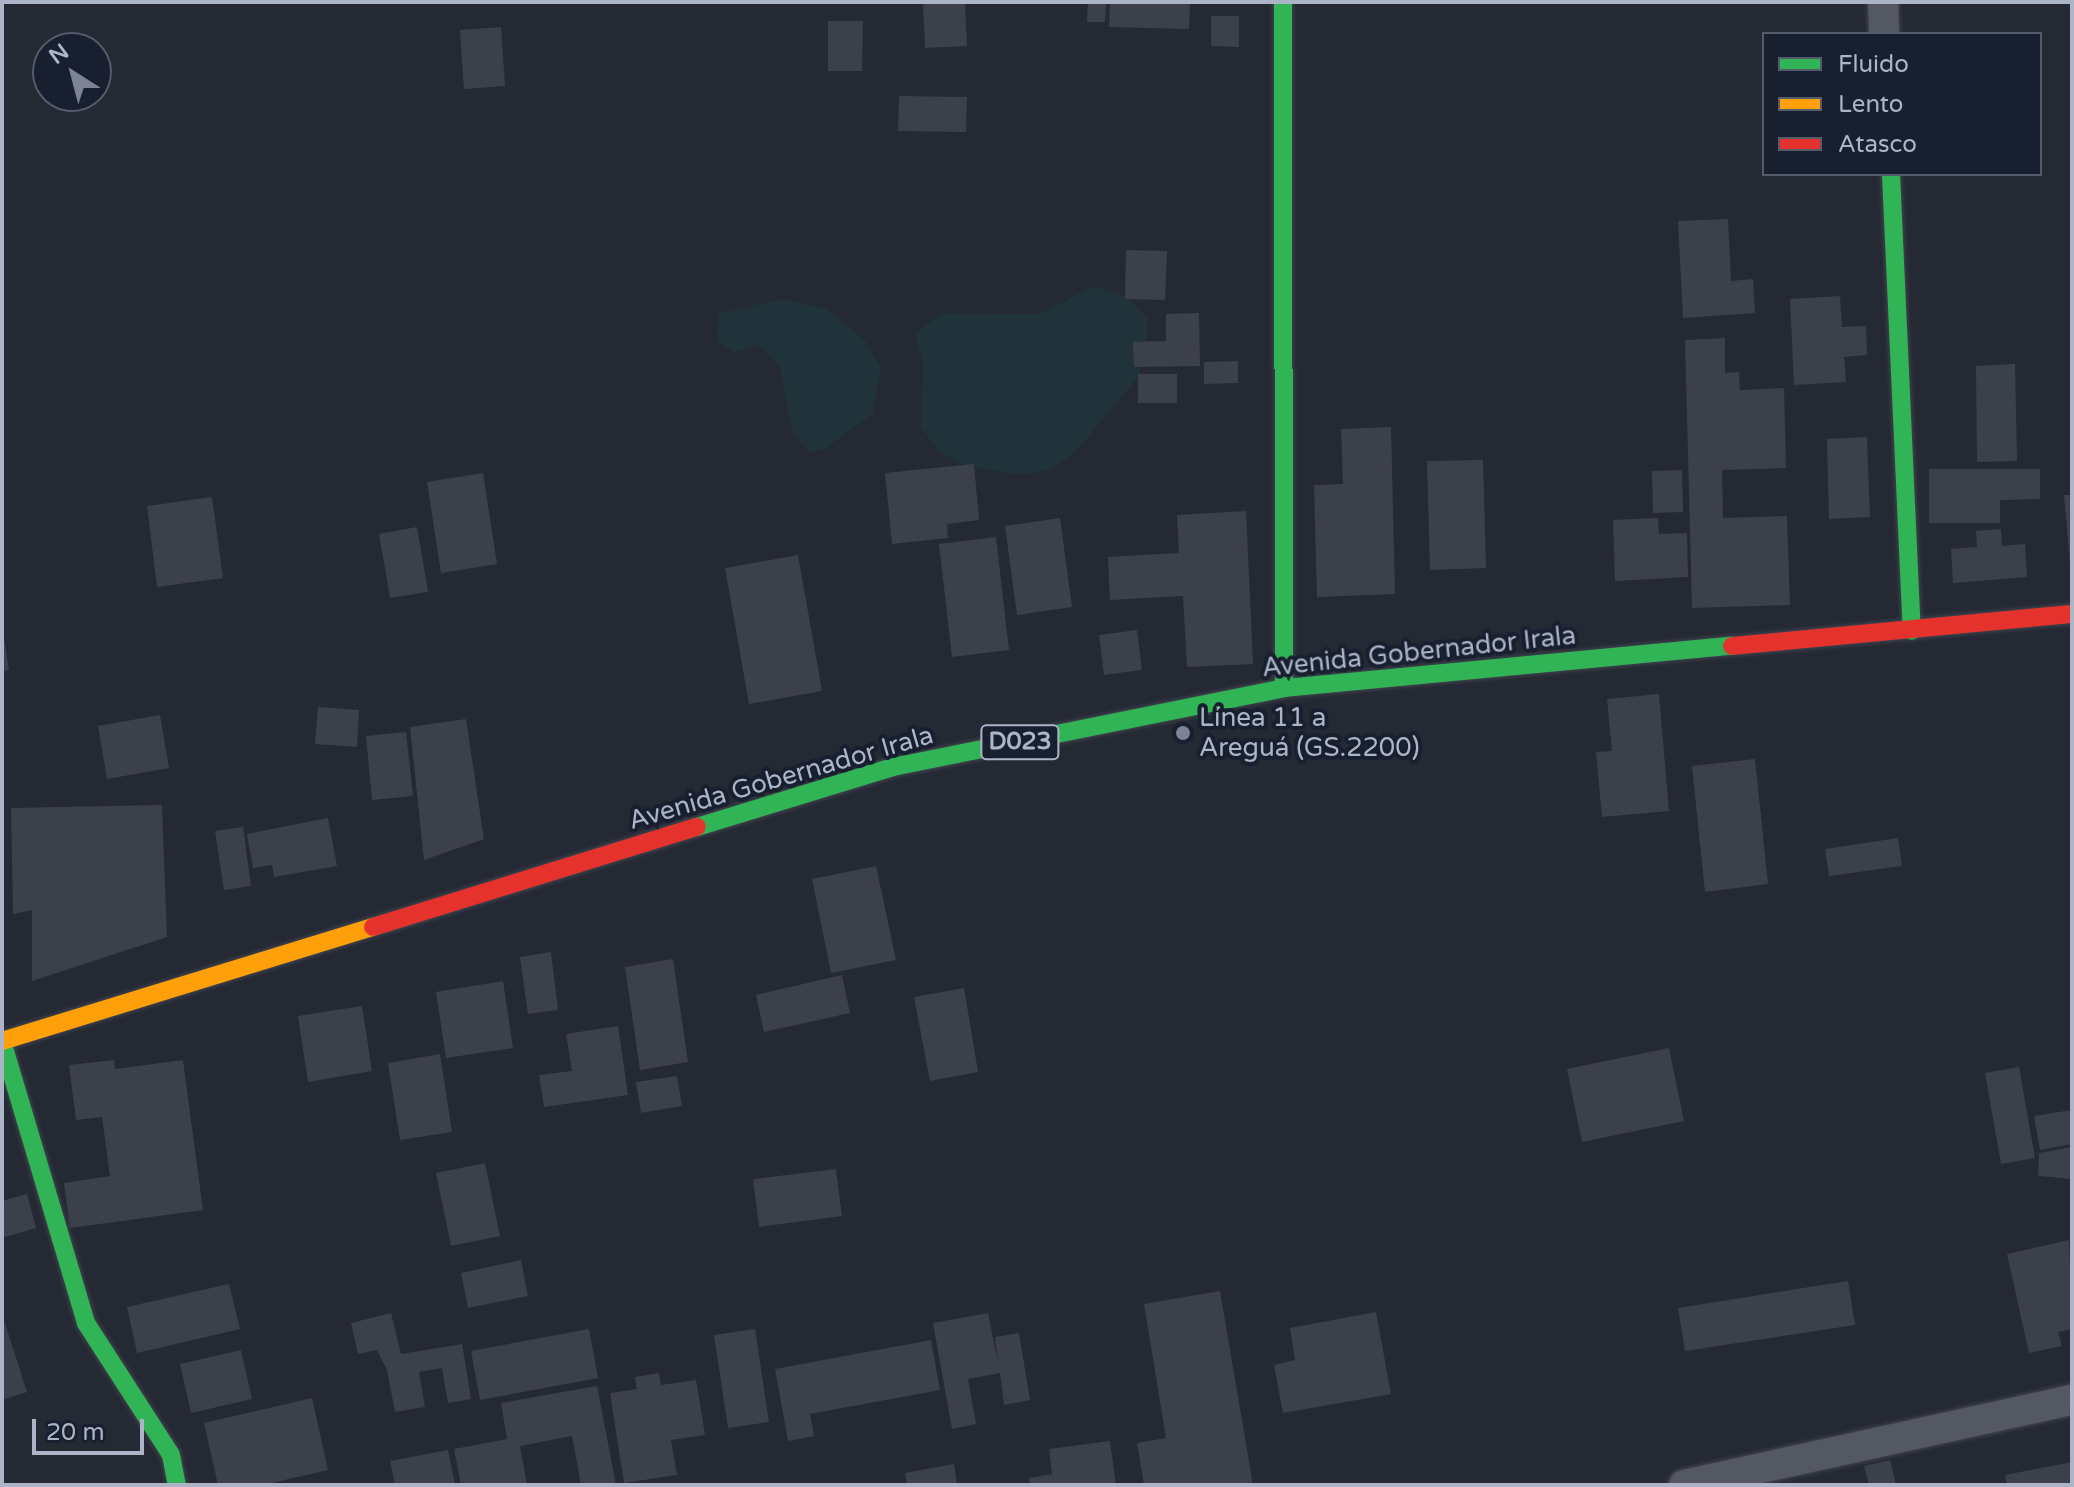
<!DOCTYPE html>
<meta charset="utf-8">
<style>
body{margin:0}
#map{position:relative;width:2074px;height:1487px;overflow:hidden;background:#242934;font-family:"Varela Round",sans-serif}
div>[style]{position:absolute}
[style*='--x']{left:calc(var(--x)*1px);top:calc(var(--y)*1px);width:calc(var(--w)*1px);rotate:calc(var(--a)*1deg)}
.green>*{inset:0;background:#21333a}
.building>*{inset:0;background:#3c404a}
.roads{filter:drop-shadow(0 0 2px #40444d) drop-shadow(0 0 2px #40444d)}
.street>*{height:30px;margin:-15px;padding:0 15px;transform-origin:15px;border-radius:15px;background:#545862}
.fast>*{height:18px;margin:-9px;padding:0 9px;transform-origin:9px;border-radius:9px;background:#30b455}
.slow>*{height:18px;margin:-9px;padding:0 9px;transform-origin:9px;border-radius:9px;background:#ff9f0a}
.jam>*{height:18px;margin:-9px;padding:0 9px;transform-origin:9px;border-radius:9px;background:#e5322d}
.dots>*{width:22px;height:22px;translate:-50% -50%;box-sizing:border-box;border:4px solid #181f2f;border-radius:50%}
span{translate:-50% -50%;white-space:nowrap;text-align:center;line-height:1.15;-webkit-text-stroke:8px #181f2f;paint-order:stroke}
.shield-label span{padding:2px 6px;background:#181f2f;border:2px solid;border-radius:6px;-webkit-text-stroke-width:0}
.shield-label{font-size:24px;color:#acb4c7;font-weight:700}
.street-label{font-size:26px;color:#acb4c7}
.poi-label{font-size:26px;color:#acb4c7}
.left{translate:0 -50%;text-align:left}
.frame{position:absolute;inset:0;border:4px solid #acb4c7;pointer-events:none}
.legend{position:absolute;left:1762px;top:32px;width:280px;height:144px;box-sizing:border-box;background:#181f2f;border:2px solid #535b6c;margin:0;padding:10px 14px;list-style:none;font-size:24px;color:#acb4c7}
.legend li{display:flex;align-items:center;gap:16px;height:40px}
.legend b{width:40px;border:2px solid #535b6c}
.north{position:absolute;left:32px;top:32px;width:80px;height:80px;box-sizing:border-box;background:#181f2f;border:2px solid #535b6c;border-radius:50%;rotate:324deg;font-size:22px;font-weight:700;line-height:32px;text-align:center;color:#acb4c7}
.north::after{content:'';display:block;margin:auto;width:28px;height:36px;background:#7c8394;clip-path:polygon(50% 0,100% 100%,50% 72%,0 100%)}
.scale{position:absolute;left:32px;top:1419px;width:112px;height:36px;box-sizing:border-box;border:4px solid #acb4c7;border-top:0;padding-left:10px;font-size:24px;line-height:28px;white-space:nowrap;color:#acb4c7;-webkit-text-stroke:6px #181f2f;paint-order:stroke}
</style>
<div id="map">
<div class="green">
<i style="clip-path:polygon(1094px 286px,1125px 296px,1147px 318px,1147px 349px,1138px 377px,1076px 451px,1052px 468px,1023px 475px,964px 466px,938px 450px,921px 427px,923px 365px,915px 334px,941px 313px,1039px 314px)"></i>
<i style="clip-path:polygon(781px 299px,827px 309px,865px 340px,881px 367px,873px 413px,823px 450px,808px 452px,791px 428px,780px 366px,758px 344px,734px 352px,717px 341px,718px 314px)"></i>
</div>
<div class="building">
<i style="clip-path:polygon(923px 2px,965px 2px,967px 46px,925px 48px)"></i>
<i style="clip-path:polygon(1088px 2px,1106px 2px,1105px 22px,1087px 22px)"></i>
<i style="clip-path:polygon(1110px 2px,1190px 2px,1189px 29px,1109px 27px)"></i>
<i style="clip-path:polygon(1211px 16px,1239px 16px,1239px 47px,1211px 46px)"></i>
<i style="clip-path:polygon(828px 21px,863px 21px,862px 71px,828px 71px)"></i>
<i style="clip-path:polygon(501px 27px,505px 86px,464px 89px,460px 30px)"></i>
<i style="clip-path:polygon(899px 96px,967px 97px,966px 132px,898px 131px)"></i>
<i style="clip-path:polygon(1728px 219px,1731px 281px,1753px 279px,1755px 313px,1683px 318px,1678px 221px)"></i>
<i style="clip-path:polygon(1126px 250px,1167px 251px,1165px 300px,1125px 299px)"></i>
<i style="clip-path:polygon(1840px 296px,1842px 327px,1866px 326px,1867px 355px,1844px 357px,1846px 382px,1794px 385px,1790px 299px)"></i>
<i style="clip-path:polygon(1199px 313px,1200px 366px,1134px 367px,1133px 342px,1166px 341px,1166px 314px)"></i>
<i style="clip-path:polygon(1725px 338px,1725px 373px,1739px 372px,1740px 390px,1784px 388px,1786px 468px,1722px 470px,1723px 518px,1787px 516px,1790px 605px,1692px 608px,1685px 340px)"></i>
<i style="clip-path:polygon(1238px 361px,1238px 383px,1204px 384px,1204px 362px)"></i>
<i style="clip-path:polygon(2015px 364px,2017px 461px,1977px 462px,1976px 366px)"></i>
<i style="clip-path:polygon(1138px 374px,1177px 374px,1177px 403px,1138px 403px)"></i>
<i style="clip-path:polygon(1391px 427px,1395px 594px,1317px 597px,1314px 485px,1343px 484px,1341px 429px)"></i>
<i style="clip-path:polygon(1867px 437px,1870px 517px,1829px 519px,1827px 439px)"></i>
<i style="clip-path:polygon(1483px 460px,1486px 568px,1430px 570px,1427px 461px)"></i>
<i style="clip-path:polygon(974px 464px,979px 520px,947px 524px,948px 538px,892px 544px,885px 473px)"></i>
<i style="clip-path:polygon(1929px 469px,2040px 469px,2040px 499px,2000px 500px,2000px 523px,1929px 523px)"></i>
<i style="clip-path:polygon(1682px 470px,1683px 512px,1653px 513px,1652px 471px)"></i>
<i style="clip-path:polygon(483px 473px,497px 564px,441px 573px,427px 482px)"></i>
<i style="clip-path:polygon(2064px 495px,2072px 495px,2072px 564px,2070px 564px)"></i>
<i style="clip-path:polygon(212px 497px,223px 578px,157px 587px,147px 506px)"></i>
<i style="clip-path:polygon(1246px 511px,1253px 664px,1187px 667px,1183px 596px,1110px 600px,1108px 557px,1179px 553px,1177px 515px)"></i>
<i style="clip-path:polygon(1060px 518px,1072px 607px,1017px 615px,1005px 526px)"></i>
<i style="clip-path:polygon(1658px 518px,1659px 534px,1687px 533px,1688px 577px,1615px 581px,1613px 520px)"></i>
<i style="clip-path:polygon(417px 527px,428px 592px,390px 598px,379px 534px)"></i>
<i style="clip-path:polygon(2001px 529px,2002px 546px,2025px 544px,2027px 577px,1953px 583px,1951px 549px,1977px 547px,1976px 531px)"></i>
<i style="clip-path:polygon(996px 537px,1009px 650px,952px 657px,939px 544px)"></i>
<i style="clip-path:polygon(798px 555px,822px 691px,749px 704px,725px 568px)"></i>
<i style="clip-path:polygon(2px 624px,9px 670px,2px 671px)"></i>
<i style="clip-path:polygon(1137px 630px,1142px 670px,1104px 675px,1099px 635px)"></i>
<i style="clip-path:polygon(1659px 694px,1669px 811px,1602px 817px,1596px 752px,1612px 751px,1607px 699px)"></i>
<i style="clip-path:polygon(318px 707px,359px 710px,357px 747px,315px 744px)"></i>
<i style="clip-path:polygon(160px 715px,169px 768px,107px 779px,98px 726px)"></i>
<i style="clip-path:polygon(466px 719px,484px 839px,424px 860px,410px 727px)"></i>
<i style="clip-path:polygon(406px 732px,413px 796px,372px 800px,366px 736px)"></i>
<i style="clip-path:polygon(1755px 759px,1768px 884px,1705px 892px,1692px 766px)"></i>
<i style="clip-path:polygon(162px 805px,167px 937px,32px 981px,32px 910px,13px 914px,11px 808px)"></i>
<i style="clip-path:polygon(328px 818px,337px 866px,274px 877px,272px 865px,253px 868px,247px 834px)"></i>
<i style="clip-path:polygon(243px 827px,251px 886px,224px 890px,215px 831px)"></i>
<i style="clip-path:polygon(1898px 838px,1902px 866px,1829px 876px,1825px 849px)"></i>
<i style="clip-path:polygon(876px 866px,896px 960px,831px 973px,812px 879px)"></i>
<i style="clip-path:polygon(551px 952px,558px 1010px,528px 1014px,520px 957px)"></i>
<i style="clip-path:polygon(673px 959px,688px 1062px,640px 1070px,625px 967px)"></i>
<i style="clip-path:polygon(842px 975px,850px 1013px,764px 1032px,756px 995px)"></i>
<i style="clip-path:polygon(503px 981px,513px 1048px,446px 1058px,436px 992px)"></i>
<i style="clip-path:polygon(964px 988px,978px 1072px,930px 1081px,914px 997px)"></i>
<i style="clip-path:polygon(362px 1006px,372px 1071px,308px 1082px,298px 1016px)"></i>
<i style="clip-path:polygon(618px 1026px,628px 1095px,544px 1107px,539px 1075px,572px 1071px,566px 1034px)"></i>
<i style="clip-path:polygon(1669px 1048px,1684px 1121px,1582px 1142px,1567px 1069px)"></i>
<i style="clip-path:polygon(440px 1054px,452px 1132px,400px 1140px,388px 1063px)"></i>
<i style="clip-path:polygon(114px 1060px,115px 1069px,183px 1060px,203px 1210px,70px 1228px,64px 1183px,110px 1176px,102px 1117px,76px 1120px,69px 1065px)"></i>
<i style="clip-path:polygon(2019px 1067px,2035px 1158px,2001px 1164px,1985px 1073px)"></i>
<i style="clip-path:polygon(677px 1076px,682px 1106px,641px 1113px,636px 1082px)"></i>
<i style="clip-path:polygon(2072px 1110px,2072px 1144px,2040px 1150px,2034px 1116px)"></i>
<i style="clip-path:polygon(2072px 1147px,2072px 1179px,2038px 1176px,2039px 1153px)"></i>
<i style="clip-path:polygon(485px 1163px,500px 1236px,451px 1246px,436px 1173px)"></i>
<i style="clip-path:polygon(836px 1169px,842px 1216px,759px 1227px,753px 1179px)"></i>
<i style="clip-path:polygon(27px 1194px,36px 1228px,2px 1238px,2px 1201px)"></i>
<i style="clip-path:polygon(2069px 1240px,2072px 1329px,2058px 1332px,2062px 1346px,2029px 1353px,2007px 1254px)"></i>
<i style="clip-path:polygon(521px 1260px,528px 1296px,468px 1308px,461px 1273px)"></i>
<i style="clip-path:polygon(1848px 1281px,1855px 1325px,1685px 1351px,1678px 1308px)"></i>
<i style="clip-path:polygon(229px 1284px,240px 1329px,137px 1353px,127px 1307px)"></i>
<i style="clip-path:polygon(1220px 1291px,1253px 1485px,1144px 1485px,1137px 1443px,1166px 1438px,1144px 1304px)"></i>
<i style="clip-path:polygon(1376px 1312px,1391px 1394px,1283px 1413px,1274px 1365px,1295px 1360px,1290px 1328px)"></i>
<i style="clip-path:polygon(391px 1313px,401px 1354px,462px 1344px,471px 1399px,448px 1403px,442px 1368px,419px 1372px,425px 1407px,395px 1412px,387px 1370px,377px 1350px,358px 1354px,351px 1323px)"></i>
<i style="clip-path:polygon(988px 1313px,998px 1362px,995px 1337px,1019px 1333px,1030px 1400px,1004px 1405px,1000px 1373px,968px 1379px,976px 1424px,952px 1429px,933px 1323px)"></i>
<i style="clip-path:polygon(2px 1314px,27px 1392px,2px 1400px)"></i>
<i style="clip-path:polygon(589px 1329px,598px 1378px,480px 1400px,471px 1351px)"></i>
<i style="clip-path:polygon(755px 1329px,769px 1422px,728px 1428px,714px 1335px)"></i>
<i style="clip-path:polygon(931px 1340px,940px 1390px,810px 1414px,814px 1436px,788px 1441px,775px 1369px)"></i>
<i style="clip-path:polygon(241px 1350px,252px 1399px,191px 1413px,180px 1364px)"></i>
<i style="clip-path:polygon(659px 1373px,661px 1385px,696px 1380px,705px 1435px,671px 1440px,677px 1475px,624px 1483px,610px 1393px,637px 1389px,635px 1377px)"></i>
<i style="clip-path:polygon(597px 1386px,616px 1485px,581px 1485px,572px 1436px,520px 1446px,527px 1485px,461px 1485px,454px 1449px,507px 1439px,501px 1403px)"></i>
<i style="clip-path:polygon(312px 1398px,328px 1470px,263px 1485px,218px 1485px,204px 1423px)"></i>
<i style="clip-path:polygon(1110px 1441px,1116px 1485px,1030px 1485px,1029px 1478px,1052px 1474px,1049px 1449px)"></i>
<i style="clip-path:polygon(448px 1450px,455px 1485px,395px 1485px,390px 1461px)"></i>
<i style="clip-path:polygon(1890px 1460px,1896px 1485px,1869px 1485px,1864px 1466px)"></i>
<i style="clip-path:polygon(2072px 1462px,2072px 1485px,2007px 1485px,2005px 1475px)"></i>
<i style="clip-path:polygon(954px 1464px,957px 1485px,907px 1485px,905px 1473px)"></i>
</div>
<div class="roads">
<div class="street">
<i style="--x:1883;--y:2;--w:32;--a:88"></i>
<i style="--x:1684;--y:1485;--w:397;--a:-12.4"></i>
</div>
<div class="fast">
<i style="--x:1283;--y:2;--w:686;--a:89.92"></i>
<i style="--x:1891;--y:174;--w:457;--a:87.4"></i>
<i style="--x:697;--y:827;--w:205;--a:-17"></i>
<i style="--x:893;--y:767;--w:399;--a:-11.4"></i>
<i style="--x:1284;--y:688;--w:450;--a:-5.4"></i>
<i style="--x:2;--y:1041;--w:294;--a:73.4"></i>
<i style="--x:86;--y:1323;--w:157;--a:57.2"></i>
<i style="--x:171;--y:1455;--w:31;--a:79"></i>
</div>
<div class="slow">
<i style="--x:2;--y:1041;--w:388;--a:-17.1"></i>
</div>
<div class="jam">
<i style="--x:1732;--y:646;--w:342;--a:-5.4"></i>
<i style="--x:373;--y:927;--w:339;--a:-17.2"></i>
</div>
</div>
<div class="dots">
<i style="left:1183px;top:733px;background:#7c8394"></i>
</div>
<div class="shield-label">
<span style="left:1020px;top:742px">D023</span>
</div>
<div class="street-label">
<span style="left:1419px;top:652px;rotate:-6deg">Avenida Gobernador Irala</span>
<span style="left:781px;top:778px;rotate:-16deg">Avenida Gobernador Irala</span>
</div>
<div class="poi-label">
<span class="left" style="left:1199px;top:733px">Línea 11 a<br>Areguá (GS.2200)</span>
</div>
<div class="frame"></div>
<ul class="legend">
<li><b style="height:10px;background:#30b455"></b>Fluido</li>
<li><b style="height:10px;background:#ff9f0a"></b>Lento</li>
<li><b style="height:10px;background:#e5322d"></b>Atasco</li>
</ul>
<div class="north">N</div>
<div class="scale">20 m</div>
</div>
